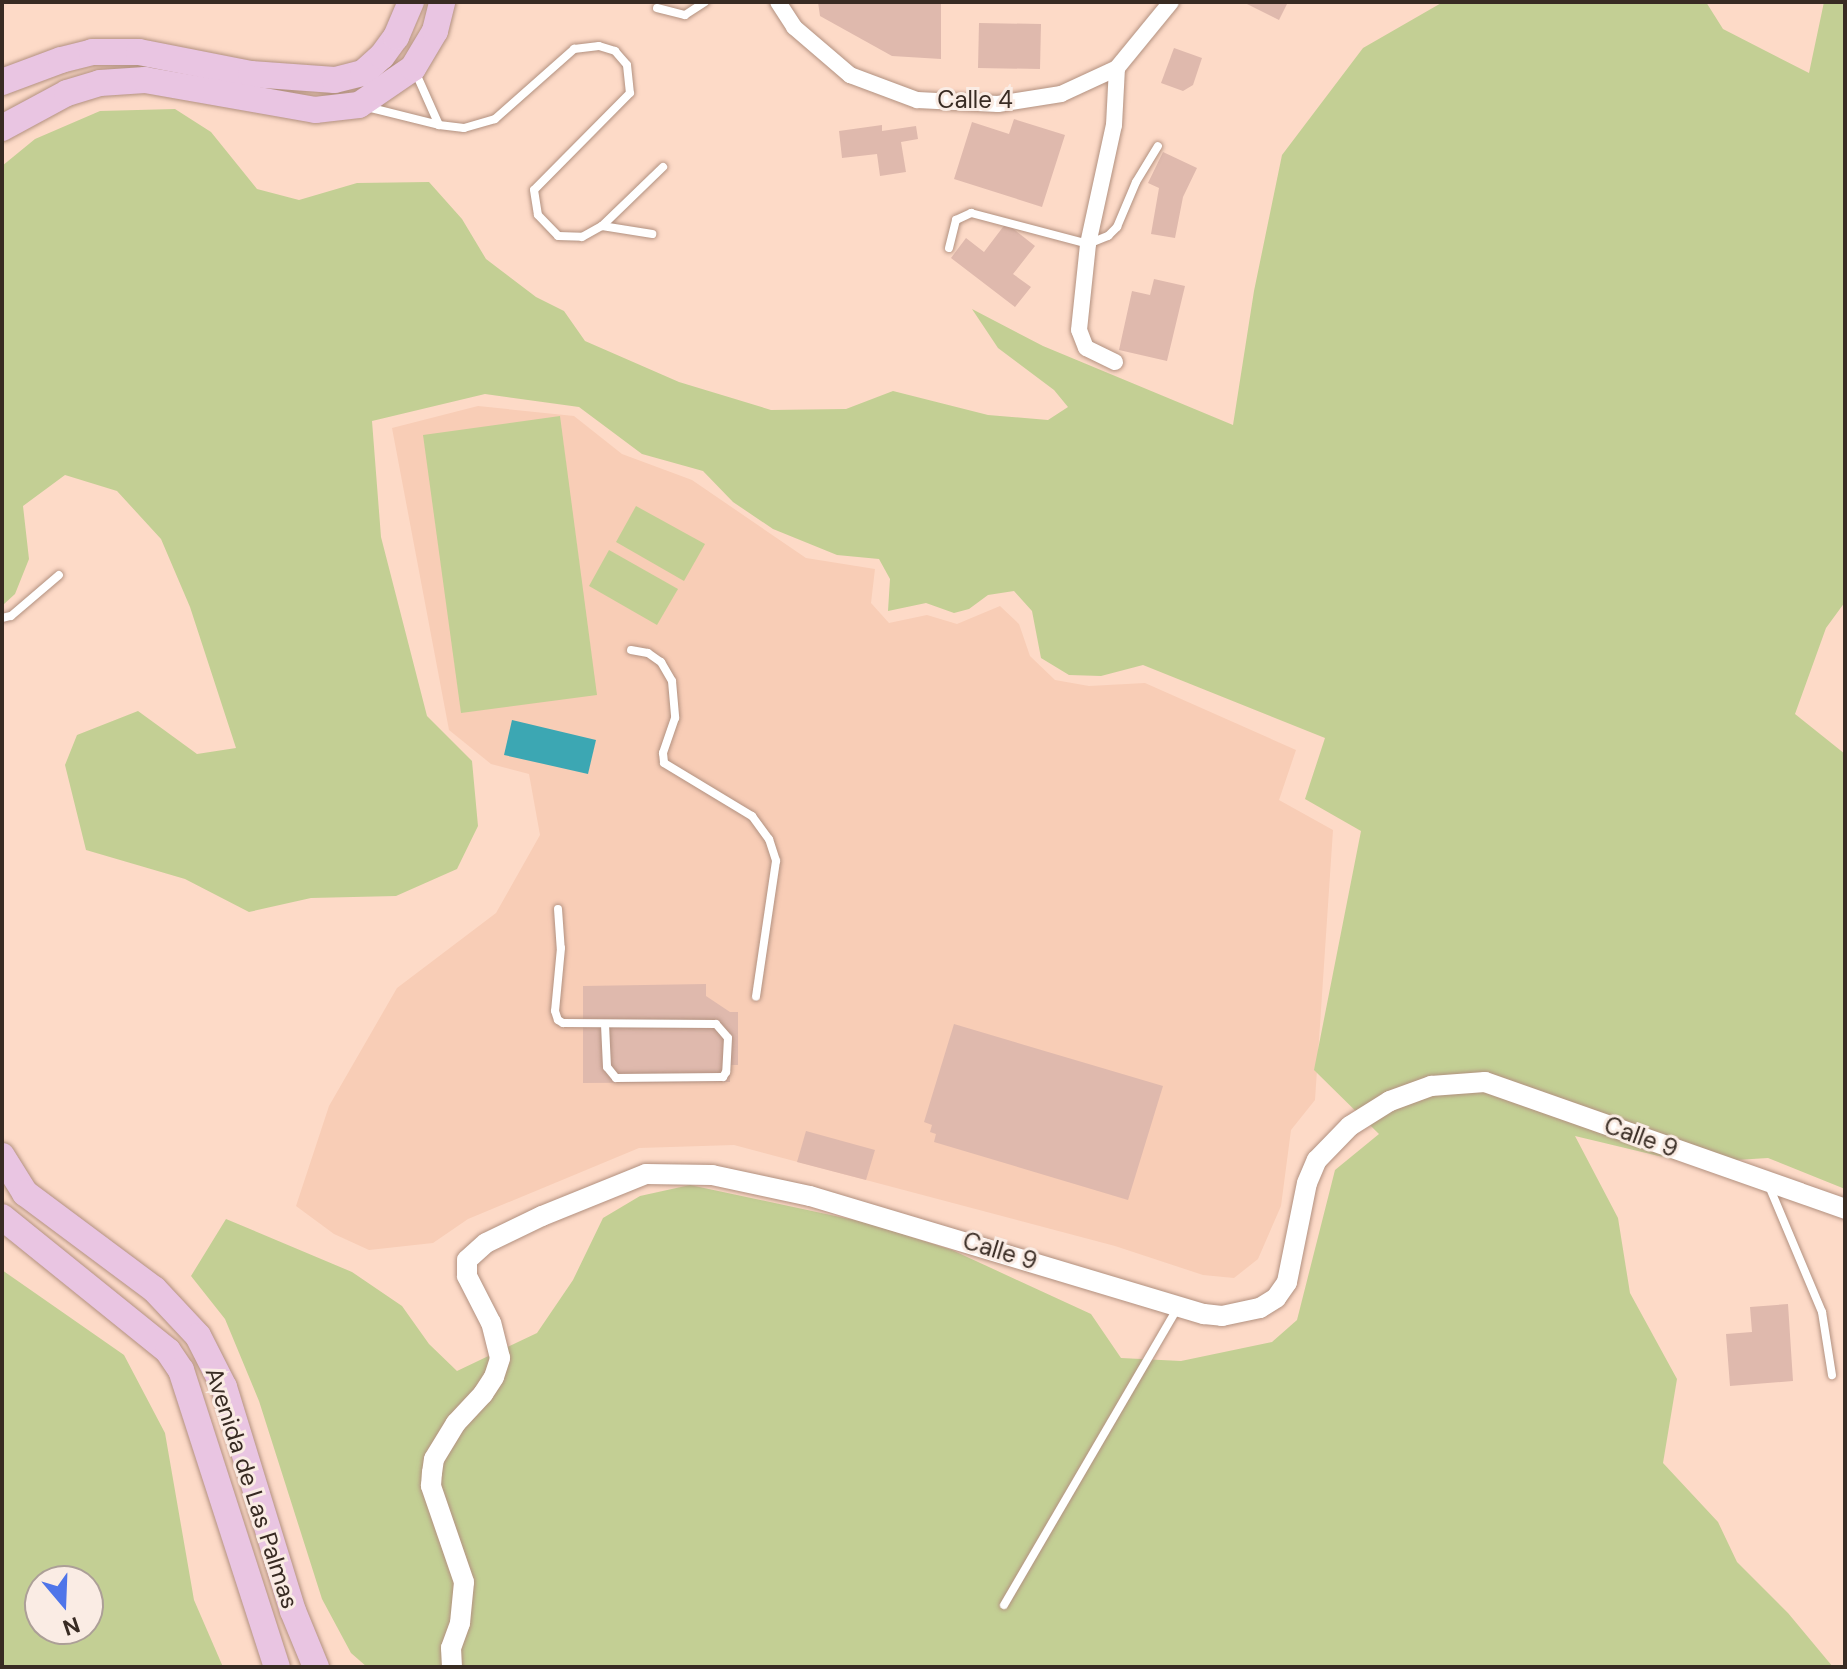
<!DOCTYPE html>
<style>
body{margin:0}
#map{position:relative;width:1847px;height:1669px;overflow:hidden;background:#fddac7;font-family:"DM Sans",sans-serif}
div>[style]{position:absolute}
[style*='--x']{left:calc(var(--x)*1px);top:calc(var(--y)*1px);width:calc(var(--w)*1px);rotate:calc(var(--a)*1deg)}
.built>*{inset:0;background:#f8cdb6}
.green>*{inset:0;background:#c3cf94}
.water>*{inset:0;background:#3ca7b3}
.building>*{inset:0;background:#dfb9ad}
.roads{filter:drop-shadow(0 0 2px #b29180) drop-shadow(0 0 2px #b29180)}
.service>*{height:8px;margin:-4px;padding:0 4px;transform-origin:4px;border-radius:4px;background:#fff}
.minor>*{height:16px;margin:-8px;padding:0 8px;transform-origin:8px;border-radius:8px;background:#fff}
.tertiary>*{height:20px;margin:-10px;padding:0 10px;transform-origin:10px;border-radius:10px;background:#fff}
.primary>*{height:26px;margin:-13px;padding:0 13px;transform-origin:13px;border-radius:13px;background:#e9c5e2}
span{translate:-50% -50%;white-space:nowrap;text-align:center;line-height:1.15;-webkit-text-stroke:6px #faece4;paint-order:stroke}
.street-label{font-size:24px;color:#382b23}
.frame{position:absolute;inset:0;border:4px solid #382b23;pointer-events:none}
.north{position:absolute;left:24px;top:1565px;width:80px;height:80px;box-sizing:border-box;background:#faece4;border:2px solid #ac9f97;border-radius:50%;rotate:161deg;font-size:22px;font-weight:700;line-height:32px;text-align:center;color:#382b23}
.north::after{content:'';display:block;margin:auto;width:28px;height:36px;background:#4f75e9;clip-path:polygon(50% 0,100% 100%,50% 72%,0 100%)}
</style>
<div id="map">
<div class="built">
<i style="clip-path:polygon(478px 406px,574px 416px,622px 454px,692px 480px,806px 558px,875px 569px,871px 603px,889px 623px,927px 615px,957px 624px,1000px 606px,1019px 624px,1030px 656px,1055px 680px,1089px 686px,1145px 683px,1296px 750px,1279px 800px,1333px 830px,1315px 1100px,1291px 1130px,1281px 1206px,1258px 1259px,1234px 1278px,1203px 1275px,1115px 1246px,734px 1145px,639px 1148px,468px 1219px,433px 1243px,369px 1250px,334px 1234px,296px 1206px,329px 1106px,397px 988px,496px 913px,540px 835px,529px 774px,491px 764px,449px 730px,392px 428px)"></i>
</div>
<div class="green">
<i style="clip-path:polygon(1443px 2px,1706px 2px,1723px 29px,1809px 73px,1824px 2px,1845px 2px,1845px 602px,1826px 628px,1795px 714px,1845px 754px,1845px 1189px,1768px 1158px,1688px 1163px,1575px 1136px,1618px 1218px,1630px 1293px,1677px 1379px,1663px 1463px,1718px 1522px,1737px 1562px,1788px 1613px,1833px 1667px,367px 1667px,351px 1653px,322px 1599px,259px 1401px,225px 1319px,191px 1276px,226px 1219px,352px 1272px,402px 1306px,429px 1344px,457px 1371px,537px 1333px,573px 1280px,603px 1218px,640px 1196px,690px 1185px,868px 1223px,952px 1250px,1091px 1314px,1121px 1358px,1181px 1361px,1272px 1342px,1297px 1320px,1335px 1170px,1379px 1134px,1314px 1070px,1361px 831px,1305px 799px,1325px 738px,1143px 665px,1101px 676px,1069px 675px,1041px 658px,1032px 611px,1014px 591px,988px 595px,969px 609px,954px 613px,926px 603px,888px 611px,890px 579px,879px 559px,837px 555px,773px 529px,733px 502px,703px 471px,642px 454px,579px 407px,485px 394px,372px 421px,381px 537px,427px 716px,472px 761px,478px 826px,457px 869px,396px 896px,311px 898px,249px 912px,185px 879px,86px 850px,65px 765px,77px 735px,138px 711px,197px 754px,236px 748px,190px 607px,161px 539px,117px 491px,65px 475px,23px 506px,29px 559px,15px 594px,4px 604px,2px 599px,2px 166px,35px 139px,100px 111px,175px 109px,211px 132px,257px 189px,299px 200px,357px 183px,429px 182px,462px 219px,486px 259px,536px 297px,564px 311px,585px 341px,679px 382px,771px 410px,846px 409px,893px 391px,988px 415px,1048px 420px,1068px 407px,1054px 390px,998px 348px,972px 309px,1043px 346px,1233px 425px,1254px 291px,1282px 155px,1363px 48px)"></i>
<i style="clip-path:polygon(560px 416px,597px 695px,461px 713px,423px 435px)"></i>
<i style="clip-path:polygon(636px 506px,705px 544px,684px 581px,616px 542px)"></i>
<i style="clip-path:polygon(609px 550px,678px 589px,657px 625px,589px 586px)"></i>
<i style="clip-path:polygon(evenodd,2px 1270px,124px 1355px,165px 1433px,194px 1600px,223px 1667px,2px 1667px,2px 1270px,88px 1581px,88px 1629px,40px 1629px,40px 1581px,88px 1581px)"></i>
</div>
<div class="water">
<i style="clip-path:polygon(512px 720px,596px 740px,588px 774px,504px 755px)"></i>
</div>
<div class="building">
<i style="clip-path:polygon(818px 2px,941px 4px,941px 59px,892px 56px,820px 16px)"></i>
<i style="clip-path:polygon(1243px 2px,1288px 2px,1279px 20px)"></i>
<i style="clip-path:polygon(979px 23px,1041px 24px,1040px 69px,978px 68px)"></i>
<i style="clip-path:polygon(1174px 48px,1202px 58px,1193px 85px,1183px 91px,1161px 83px)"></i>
<i style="clip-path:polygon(1014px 119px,1065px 135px,1042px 207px,954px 179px,972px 122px,1009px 134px)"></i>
<i style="clip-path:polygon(882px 125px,882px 131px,916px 126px,918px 139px,901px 142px,906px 172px,880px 176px,877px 154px,842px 158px,839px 131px)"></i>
<i style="clip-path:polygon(1163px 152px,1197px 168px,1183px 197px,1175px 238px,1151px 234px,1159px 188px,1148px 183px)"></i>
<i style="clip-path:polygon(1006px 223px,1035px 246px,1013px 274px,1031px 287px,1015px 307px,951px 258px,966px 238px,984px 252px)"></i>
<i style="clip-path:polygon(1154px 279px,1185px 286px,1167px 361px,1119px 350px,1132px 291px,1150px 295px)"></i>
<i style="clip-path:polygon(706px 984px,706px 996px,730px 1012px,738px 1012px,738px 1065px,730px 1065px,730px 1082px,583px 1083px,583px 986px)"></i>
<i style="clip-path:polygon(954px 1024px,1163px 1086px,1128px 1200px,934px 1142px,936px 1134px,930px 1132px,932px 1125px,924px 1122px)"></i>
<i style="clip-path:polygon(806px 1131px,875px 1150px,866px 1180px,797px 1162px)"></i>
<i style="clip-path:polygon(1788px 1304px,1793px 1381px,1730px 1386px,1726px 1334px,1752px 1332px,1750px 1307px)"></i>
</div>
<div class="roads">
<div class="service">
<i style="--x:657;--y:8;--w:29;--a:14"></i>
<i style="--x:685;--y:15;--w:24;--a:-33"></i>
<i style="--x:367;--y:107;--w:74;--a:14"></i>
<i style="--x:439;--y:125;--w:59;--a:-114"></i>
<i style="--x:439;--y:125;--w:25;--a:7"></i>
<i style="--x:464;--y:128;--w:32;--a:-16"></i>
<i style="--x:495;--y:119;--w:106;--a:-41.5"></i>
<i style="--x:574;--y:49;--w:25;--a:-7"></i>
<i style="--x:599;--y:46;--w:17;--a:17"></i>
<i style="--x:615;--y:51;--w:18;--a:49"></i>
<i style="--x:627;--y:65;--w:28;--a:84"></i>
<i style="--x:630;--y:93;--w:136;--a:134.7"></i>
<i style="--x:534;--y:190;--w:25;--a:81"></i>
<i style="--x:538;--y:215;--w:29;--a:46"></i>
<i style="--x:558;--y:236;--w:24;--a:2"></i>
<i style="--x:582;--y:237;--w:23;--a:-29"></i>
<i style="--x:602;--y:226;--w:85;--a:-44"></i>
<i style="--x:602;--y:226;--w:51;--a:9.1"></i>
<i style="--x:949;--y:248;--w:29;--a:-76"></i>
<i style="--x:956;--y:220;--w:17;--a:-25"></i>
<i style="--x:971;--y:213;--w:121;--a:14.8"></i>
<i style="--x:1088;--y:244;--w:22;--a:-22"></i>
<i style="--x:1108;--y:236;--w:13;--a:-45"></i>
<i style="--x:1117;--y:227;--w:49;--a:-67.1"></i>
<i style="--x:1136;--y:182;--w:42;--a:-58.6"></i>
<i style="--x:2;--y:618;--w:9;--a:-13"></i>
<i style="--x:11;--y:616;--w:63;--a:-40.5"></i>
<i style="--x:631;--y:650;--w:17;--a:10"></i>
<i style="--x:648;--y:653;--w:16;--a:35"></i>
<i style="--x:661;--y:662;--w:22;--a:60"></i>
<i style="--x:672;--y:681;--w:37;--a:85"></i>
<i style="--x:675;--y:718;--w:37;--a:109"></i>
<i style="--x:663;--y:753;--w:10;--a:84"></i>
<i style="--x:664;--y:763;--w:103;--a:31.1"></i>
<i style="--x:752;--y:816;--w:29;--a:54"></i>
<i style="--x:769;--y:839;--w:23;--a:72"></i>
<i style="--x:776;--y:861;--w:137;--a:98.4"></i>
<i style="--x:558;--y:909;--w:39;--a:86"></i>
<i style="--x:561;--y:948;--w:63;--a:95.4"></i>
<i style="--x:555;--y:1011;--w:9;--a:72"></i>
<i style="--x:558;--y:1020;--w:6;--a:31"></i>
<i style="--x:563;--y:1023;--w:153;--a:0.4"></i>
<i style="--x:716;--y:1024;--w:18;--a:49"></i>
<i style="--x:728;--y:1038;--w:34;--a:93"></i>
<i style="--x:726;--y:1072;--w:6;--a:121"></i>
<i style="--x:723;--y:1077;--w:107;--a:179.5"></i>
<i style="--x:616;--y:1078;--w:14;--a:-129"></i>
<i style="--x:607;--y:1067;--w:43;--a:-92.7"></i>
<i style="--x:1769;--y:1186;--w:137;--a:67.2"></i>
<i style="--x:1822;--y:1312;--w:64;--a:81"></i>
<i style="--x:1004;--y:1605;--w:346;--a:-59.7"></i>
</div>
<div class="minor">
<i style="--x:778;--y:2;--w:30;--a:57"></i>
<i style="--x:794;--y:27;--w:74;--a:40.6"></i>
<i style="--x:850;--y:75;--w:72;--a:20.5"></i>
<i style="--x:917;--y:100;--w:81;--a:2.8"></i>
<i style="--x:998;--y:104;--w:64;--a:-9"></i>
<i style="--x:1061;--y:94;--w:62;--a:-24.9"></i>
<i style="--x:1117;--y:68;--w:85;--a:-50.7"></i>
<i style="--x:1115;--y:362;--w:32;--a:-154"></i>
<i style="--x:1086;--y:348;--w:19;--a:-111"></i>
<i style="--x:1079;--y:330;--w:86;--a:-84"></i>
<i style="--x:1088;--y:244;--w:122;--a:-77.7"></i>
<i style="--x:1114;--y:125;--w:57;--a:-87"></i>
</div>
<div class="tertiary">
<i style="--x:452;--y:1667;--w:19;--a:-93"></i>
<i style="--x:451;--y:1648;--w:27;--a:-70"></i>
<i style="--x:460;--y:1623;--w:41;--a:-84.4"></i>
<i style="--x:464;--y:1582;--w:102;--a:-109"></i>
<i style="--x:431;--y:1486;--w:13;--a:-86"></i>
<i style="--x:432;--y:1473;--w:14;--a:-82"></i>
<i style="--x:434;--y:1459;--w:42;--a:-58.6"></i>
<i style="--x:456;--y:1423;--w:40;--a:-47"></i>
<i style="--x:483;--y:1394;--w:20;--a:-57"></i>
<i style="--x:494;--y:1377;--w:20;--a:-72"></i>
<i style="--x:500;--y:1358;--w:36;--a:-104"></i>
<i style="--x:491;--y:1323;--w:53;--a:-117.1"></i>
<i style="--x:467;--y:1276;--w:16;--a:-90"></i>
<i style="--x:467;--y:1260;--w:25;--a:-42"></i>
<i style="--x:486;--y:1243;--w:62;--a:-25.7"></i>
<i style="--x:542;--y:1216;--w:112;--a:-22"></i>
<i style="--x:646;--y:1174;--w:66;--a:0.9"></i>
<i style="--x:712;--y:1175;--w:100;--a:12.1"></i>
<i style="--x:810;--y:1196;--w:411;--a:16.7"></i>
<i style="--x:1204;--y:1314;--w:18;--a:6"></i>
<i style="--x:1222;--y:1316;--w:39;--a:-12"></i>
<i style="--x:1260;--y:1308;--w:19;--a:-32"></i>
<i style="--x:1276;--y:1298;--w:19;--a:-55"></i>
<i style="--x:1287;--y:1282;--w:101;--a:-78.6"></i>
<i style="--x:1307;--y:1183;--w:25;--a:-67"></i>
<i style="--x:1317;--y:1160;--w:47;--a:-45.9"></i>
<i style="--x:1350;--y:1126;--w:47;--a:-32"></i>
<i style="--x:1390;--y:1101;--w:44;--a:-20.1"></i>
<i style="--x:1431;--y:1086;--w:54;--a:-4.2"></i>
<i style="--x:1485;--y:1082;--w:382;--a:19.4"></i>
</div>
<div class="primary">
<i style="--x:2;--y:82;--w:63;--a:-20.4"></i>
<i style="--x:61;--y:60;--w:32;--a:-14"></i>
<i style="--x:92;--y:52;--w:47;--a:0"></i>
<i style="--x:139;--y:52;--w:114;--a:11.1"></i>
<i style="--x:251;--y:74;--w:84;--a:4.1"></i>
<i style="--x:335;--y:80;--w:29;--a:-14"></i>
<i style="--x:363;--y:73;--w:25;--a:-42"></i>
<i style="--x:382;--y:56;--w:24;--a:-54"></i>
<i style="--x:396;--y:37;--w:38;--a:-67"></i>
<i style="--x:2;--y:128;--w:74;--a:-28.3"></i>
<i style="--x:67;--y:93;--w:34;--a:-17"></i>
<i style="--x:100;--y:83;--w:45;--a:-3.8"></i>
<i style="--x:145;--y:80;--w:173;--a:10"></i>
<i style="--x:315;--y:110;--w:44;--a:-6.5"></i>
<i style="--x:359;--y:105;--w:65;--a:-34.4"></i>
<i style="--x:413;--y:68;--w:43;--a:-59.3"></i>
<i style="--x:435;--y:31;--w:30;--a:-76"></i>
<i style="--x:2;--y:1156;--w:44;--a:58.1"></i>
<i style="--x:25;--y:1193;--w:161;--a:36.7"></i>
<i style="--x:154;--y:1289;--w:64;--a:46.9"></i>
<i style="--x:198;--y:1336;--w:57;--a:63"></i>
<i style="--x:224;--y:1387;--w:234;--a:72.9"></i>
<i style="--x:293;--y:1611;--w:61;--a:67.7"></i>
<i style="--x:2;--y:1217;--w:213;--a:38.9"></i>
<i style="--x:168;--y:1351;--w:23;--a:56"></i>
<i style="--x:181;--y:1370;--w:312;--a:72.1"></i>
</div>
</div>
<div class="street-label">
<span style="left:975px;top:100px">Calle 4</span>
<span style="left:1641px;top:1137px;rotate:20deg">Calle 9</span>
<span style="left:1000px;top:1251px;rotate:17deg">Calle 9</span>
<span style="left:252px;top:1488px;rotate:72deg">Avenida de Las Palmas</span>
</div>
<div class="frame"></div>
<div class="north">N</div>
</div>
